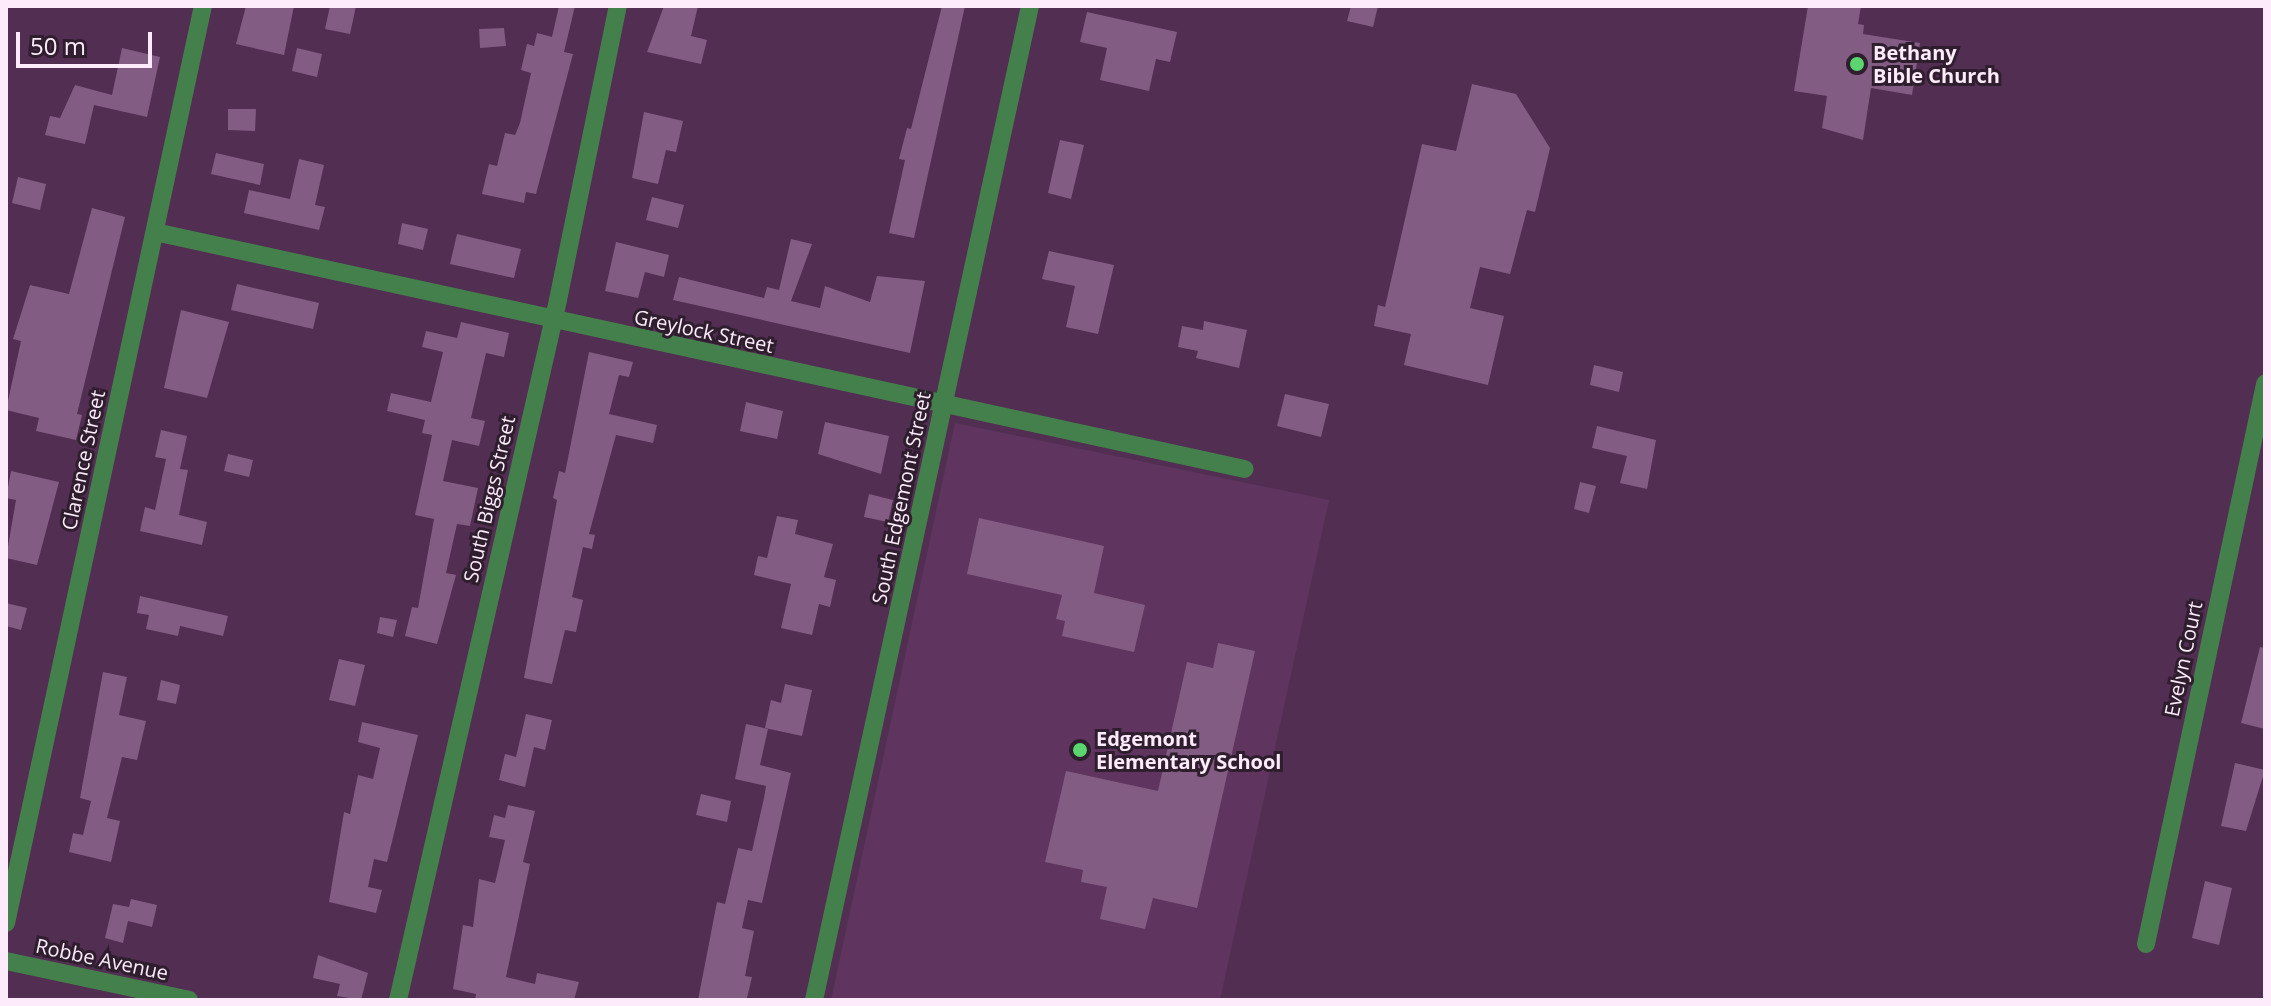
<!DOCTYPE html>
<style>
body{margin:0}
#map{position:relative;width:2271px;height:1006px;overflow:hidden;background:#522e52;font-family:"Open Sans",sans-serif}
div>[style]{position:absolute}
[style*='--x']{left:calc(var(--x)*1px);top:calc(var(--y)*1px);width:calc(var(--w)*1px);rotate:calc(var(--a)*1deg)}
.built>*{inset:0;background:#5f355f}
.building>*{inset:0;background:#825c82}
.street>*{height:18px;margin:-9px;padding:0 9px;transform-origin:9px;border-radius:9px;background:#44804c}
.dots>*{width:22px;height:22px;translate:-50% -50%;box-sizing:border-box;border:4px solid #2e1e2e;border-radius:50%}
span{translate:-50% -50%;white-space:nowrap;text-align:center;line-height:1.15;-webkit-text-stroke:6px #2e1e2e;paint-order:stroke}
.poi-label{font-size:20px;color:#fdebfc;font-weight:700}
.left{translate:0 -50%;text-align:left}
.street-label{font-size:20px;color:#fdebfc}
.frame{position:absolute;inset:0;border:8px solid #fdebfc;pointer-events:none}
.scale{position:absolute;left:16px;top:32px;width:136px;height:36px;box-sizing:border-box;border:4px solid #fdebfc;border-top:0;padding-left:10px;font-size:24px;line-height:28px;white-space:nowrap;color:#fdebfc;-webkit-text-stroke:6px #2e1e2e;paint-order:stroke}
</style>
<div id="map">
<div class="built">
<i style="clip-path:polygon(955px 423px,1329px 500px,1220px 1000px,831px 1000px)"></i>
</div>
<div class="building">
<i style="clip-path:polygon(246px 6px,294px 6px,284px 55px,236px 44px)"></i>
<i style="clip-path:polygon(330px 6px,356px 6px,350px 34px,325px 29px)"></i>
<i style="clip-path:polygon(559px 6px,575px 6px,564px 52px,573px 54px,536px 194px,526px 192px,524px 203px,482px 194px,489px 164px,497px 166px,505px 133px,515px 135px,520px 123px,531px 73px,521px 70px,527px 44px,534px 46px,537px 33px,552px 37px)"></i>
<i style="clip-path:polygon(664px 6px,698px 6px,691px 36px,707px 40px,701px 64px,647px 52px)"></i>
<i style="clip-path:polygon(942px 6px,965px 6px,914px 238px,889px 233px,905px 160px,899px 159px,907px 128px,911px 129px)"></i>
<i style="clip-path:polygon(1351px 6px,1378px 6px,1373px 27px,1347px 21px)"></i>
<i style="clip-path:polygon(1808px 6px,1861px 6px,1858px 24px,1864px 25px,1863px 34px,1920px 43px,1912px 95px,1871px 88px,1863px 140px,1822px 128px,1827px 96px,1794px 91px)"></i>
<i style="clip-path:polygon(1087px 12px,1177px 32px,1170px 62px,1156px 59px,1149px 91px,1100px 80px,1107px 48px,1080px 42px)"></i>
<i style="clip-path:polygon(504px 28px,506px 46px,480px 48px,479px 29px)"></i>
<i style="clip-path:polygon(122px 48px,160px 57px,147px 117px,94px 105px,85px 144px,45px 135px,50px 116px,60px 118px,75px 85px,112px 95px)"></i>
<i style="clip-path:polygon(297px 48px,322px 54px,317px 77px,292px 71px)"></i>
<i style="clip-path:polygon(1472px 84px,1516px 94px,1550px 148px,1535px 212px,1527px 210px,1510px 274px,1480px 267px,1470px 308px,1504px 316px,1488px 385px,1404px 365px,1411px 334px,1374px 326px,1378px 305px,1385px 307px,1422px 144px,1456px 151px)"></i>
<i style="clip-path:polygon(228px 109px,256px 109px,255px 131px,228px 130px)"></i>
<i style="clip-path:polygon(644px 112px,683px 121px,676px 152px,666px 150px,658px 184px,632px 178px)"></i>
<i style="clip-path:polygon(1060px 140px,1084px 145px,1071px 199px,1048px 193px)"></i>
<i style="clip-path:polygon(216px 153px,264px 164px,260px 185px,211px 174px)"></i>
<i style="clip-path:polygon(299px 159px,324px 165px,315px 205px,325px 207px,319px 230px,244px 213px,249px 190px,290px 199px)"></i>
<i style="clip-path:polygon(18px 177px,46px 184px,40px 210px,12px 203px)"></i>
<i style="clip-path:polygon(652px 197px,684px 205px,678px 228px,646px 220px)"></i>
<i style="clip-path:polygon(92px 208px,125px 217px,77px 414px,82px 415px,76px 440px,36px 431px,39px 418px,6px 410px,21px 341px,13px 339px,30px 285px,69px 294px)"></i>
<i style="clip-path:polygon(402px 223px,428px 229px,423px 250px,398px 244px)"></i>
<i style="clip-path:polygon(457px 234px,521px 249px,514px 278px,450px 264px)"></i>
<i style="clip-path:polygon(791px 239px,812px 244px,791px 301px,820px 308px,825px 286px,870px 302px,877px 276px,925px 281px,910px 353px,673px 300px,679px 277px,764px 298px,767px 287px,779px 290px)"></i>
<i style="clip-path:polygon(616px 242px,669px 255px,664px 277px,645px 272px,638px 298px,605px 291px)"></i>
<i style="clip-path:polygon(1049px 251px,1114px 265px,1098px 334px,1066px 327px,1075px 286px,1042px 279px)"></i>
<i style="clip-path:polygon(237px 284px,319px 303px,313px 329px,231px 310px)"></i>
<i style="clip-path:polygon(181px 310px,229px 322px,207px 398px,164px 388px)"></i>
<i style="clip-path:polygon(1204px 321px,1247px 330px,1239px 368px,1196px 358px,1198px 351px,1178px 347px,1182px 326px,1203px 330px)"></i>
<i style="clip-path:polygon(461px 322px,509px 333px,504px 357px,486px 353px,471px 418px,485px 421px,479px 446px,452px 440px,443px 481px,478px 488px,470px 526px,457px 524px,446px 573px,456px 575px,437px 644px,405px 636px,412px 607px,418px 608px,434px 519px,415px 515px,432px 435px,422px 433px,425px 420px,387px 411px,391px 393px,431px 402px,443px 352px,422px 347px,426px 331px,457px 338px)"></i>
<i style="clip-path:polygon(589px 352px,633px 362px,629px 377px,619px 375px,609px 414px,657px 425px,653px 443px,616px 435px,589px 534px,595px 535px,592px 549px,583px 547px,572px 597px,583px 600px,576px 632px,565px 630px,552px 684px,524px 678px,557px 500px,553px 498px,559px 471px,565px 473px)"></i>
<i style="clip-path:polygon(1594px 365px,1623px 372px,1619px 392px,1590px 385px)"></i>
<i style="clip-path:polygon(1285px 394px,1329px 404px,1321px 437px,1277px 426px)"></i>
<i style="clip-path:polygon(746px 402px,783px 411px,777px 439px,740px 431px)"></i>
<i style="clip-path:polygon(825px 422px,889px 436px,881px 474px,818px 454px)"></i>
<i style="clip-path:polygon(1597px 426px,1656px 440px,1647px 489px,1620px 483px,1627px 456px,1592px 448px)"></i>
<i style="clip-path:polygon(161px 430px,187px 436px,180px 469px,188px 470px,179px 515px,207px 522px,202px 545px,140px 531px,145px 507px,155px 510px,166px 459px,155px 457px)"></i>
<i style="clip-path:polygon(228px 454px,253px 460px,249px 477px,224px 471px)"></i>
<i style="clip-path:polygon(11px 471px,59px 482px,37px 565px,6px 558px,16px 500px,6px 498px)"></i>
<i style="clip-path:polygon(1580px 482px,1596px 486px,1589px 513px,1574px 509px)"></i>
<i style="clip-path:polygon(869px 494px,893px 500px,888px 522px,864px 517px)"></i>
<i style="clip-path:polygon(777px 516px,798px 520px,795px 534px,833px 544px,824px 577px,836px 580px,830px 607px,819px 604px,812px 635px,781px 628px,791px 584px,754px 575px,758px 556px,767px 558px)"></i>
<i style="clip-path:polygon(979px 518px,1104px 546px,1094px 593px,1145px 605px,1134px 652px,1062px 636px,1065px 621px,1056px 619px,1062px 595px,967px 574px)"></i>
<i style="clip-path:polygon(140px 596px,228px 616px,223px 636px,180px 626px,178px 636px,146px 629px,149px 615px,137px 613px)"></i>
<i style="clip-path:polygon(6px 603px,27px 608px,21px 630px,6px 626px)"></i>
<i style="clip-path:polygon(380px 617px,397px 620px,393px 637px,377px 633px)"></i>
<i style="clip-path:polygon(1218px 643px,1255px 651px,1197px 908px,1153px 898px,1145px 929px,1100px 919px,1107px 887px,1081px 882px,1083px 870px,1045px 862px,1066px 771px,1158px 791px,1187px 662px,1213px 668px)"></i>
<i style="clip-path:polygon(2260px 647px,2265px 648px,2265px 729px,2241px 723px)"></i>
<i style="clip-path:polygon(339px 659px,365px 665px,355px 706px,329px 700px)"></i>
<i style="clip-path:polygon(103px 672px,127px 677px,119px 715px,146px 721px,137px 760px,122px 757px,107px 818px,120px 821px,111px 862px,69px 852px,73px 833px,83px 835px,91px 801px,80px 798px)"></i>
<i style="clip-path:polygon(161px 680px,180px 685px,176px 704px,157px 700px)"></i>
<i style="clip-path:polygon(785px 684px,812px 690px,802px 736px,765px 728px,771px 700px,781px 703px)"></i>
<i style="clip-path:polygon(526px 714px,552px 720px,545px 750px,534px 747px,525px 787px,499px 780px,505px 754px,516px 757px)"></i>
<i style="clip-path:polygon(362px 722px,418px 735px,387px 862px,374px 859px,368px 887px,382px 890px,376px 913px,329px 902px,344px 812px,350px 814px,358px 775px,373px 779px,380px 748px,358px 742px)"></i>
<i style="clip-path:polygon(746px 724px,768px 729px,760px 765px,791px 773px,762px 903px,748px 900px,742px 928px,754px 931px,745px 976px,752px 977px,747px 998px,698px 1000px,717px 902px,725px 904px,738px 848px,752px 851px,764px 798px,766px 786px,735px 779px)"></i>
<i style="clip-path:polygon(2235px 763px,2265px 770px,2246px 831px,2221px 826px)"></i>
<i style="clip-path:polygon(701px 794px,731px 801px,727px 822px,696px 815px)"></i>
<i style="clip-path:polygon(508px 805px,535px 811px,523px 862px,530px 864px,506px 977px,535px 984px,537px 973px,579px 982px,574px 1000px,475px 1000px,476px 994px,453px 989px,463px 925px,473px 927px,479px 879px,495px 883px,505px 840px,489px 837px,494px 815px,505px 818px)"></i>
<i style="clip-path:polygon(2205px 881px,2232px 888px,2219px 945px,2192px 938px)"></i>
<i style="clip-path:polygon(131px 899px,157px 905px,152px 927px,128px 921px,123px 943px,105px 938px,113px 904px,129px 907px)"></i>
<i style="clip-path:polygon(318px 955px,368px 973px,361px 1000px,337px 996px,340px 984px,313px 978px)"></i>
</div>
<div class="street">
<i style="--x:155;--y:232;--w:1115;--a:12.27"></i>
<i style="--x:6;--y:923;--w:938;--a:-77.88"></i>
<i style="--x:2146;--y:944;--w:573;--a:-78"></i>
<i style="--x:6;--y:961;--w:187;--a:12"></i>
<i style="--x:398;--y:1000;--w:718;--a:-77.12"></i>
<i style="--x:558;--y:300;--w:300;--a:-78.5"></i>
<i style="--x:814;--y:1000;--w:1017;--a:-77.74"></i>
</div>
<div class="dots">
<i style="left:1857px;top:64px;background:#5ad56f"></i>
<i style="left:1080px;top:750px;background:#5ad56f"></i>
</div>
<div class="poi-label">
<span class="left" style="left:1873px;top:64px">Bethany<br>Bible Church</span>
<span class="left" style="left:1096px;top:750px">Edgemont<br>Elementary School</span>
</div>
<div class="street-label">
<span style="left:704px;top:331px;rotate:12deg">Greylock Street</span>
<span style="left:83px;top:460px;rotate:-78deg">Clarence Street</span>
<span style="left:901px;top:498px;rotate:-78deg">South Edgemont Street</span>
<span style="left:489px;top:499px;rotate:-77deg">South Biggs Street</span>
<span style="left:2183px;top:659px;rotate:-78deg">Evelyn Court</span>
<span style="left:102px;top:959px;rotate:12deg">Robbe Avenue</span>
</div>
<div class="frame"></div>
<div class="scale">50 m</div>
</div>
